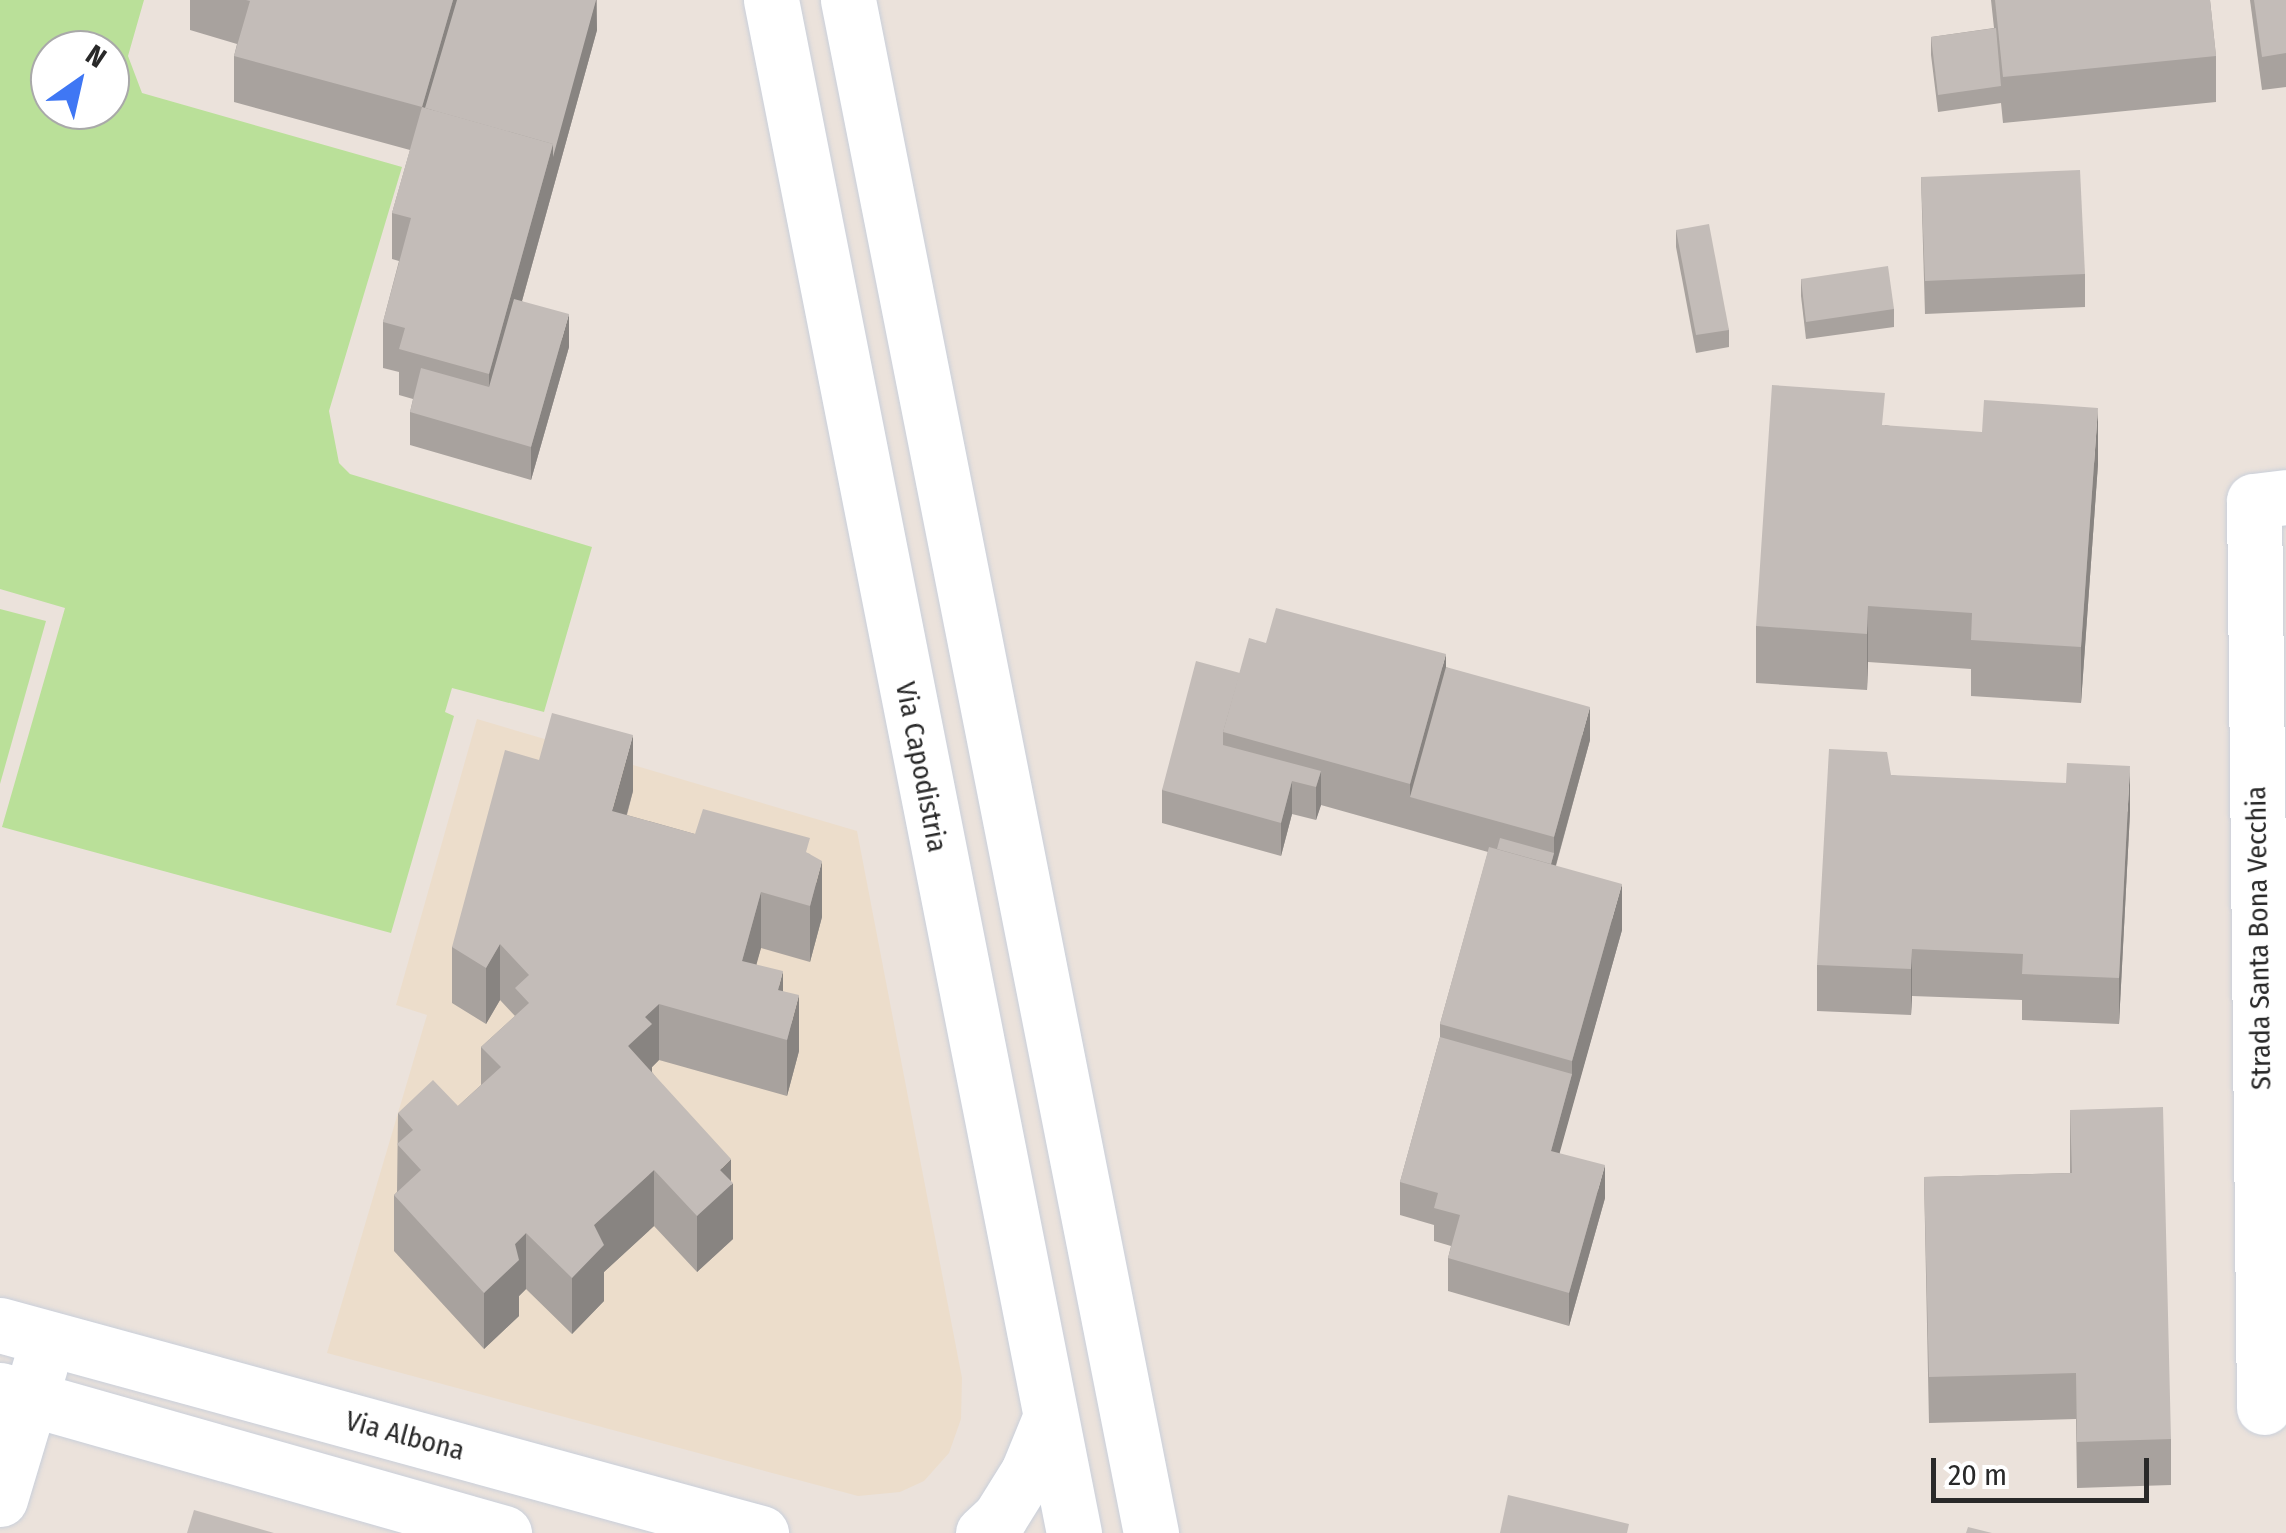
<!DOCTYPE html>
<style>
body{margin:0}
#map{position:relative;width:2286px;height:1533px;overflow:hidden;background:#ebe2db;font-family:"Fira Sans Condensed",sans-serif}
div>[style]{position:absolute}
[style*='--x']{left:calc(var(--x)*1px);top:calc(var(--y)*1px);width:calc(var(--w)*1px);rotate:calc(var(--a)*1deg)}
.education>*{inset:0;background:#ecddcb}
.green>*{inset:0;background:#bae099}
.roads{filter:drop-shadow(0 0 2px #c9cfda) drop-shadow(0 0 2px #c9cfda)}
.street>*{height:55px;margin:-27.5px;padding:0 27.5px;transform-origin:27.5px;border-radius:27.5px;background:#fff}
.wall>*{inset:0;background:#a8a29e}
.shaded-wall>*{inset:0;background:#888481}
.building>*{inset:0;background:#c3bcb8}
span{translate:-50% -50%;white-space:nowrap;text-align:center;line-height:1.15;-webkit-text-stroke:8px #fff;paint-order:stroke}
.street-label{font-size:28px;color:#292929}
.north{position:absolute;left:30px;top:30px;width:100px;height:100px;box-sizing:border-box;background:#fff;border:2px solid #a9a9a9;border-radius:50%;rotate:34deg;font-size:28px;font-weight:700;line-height:40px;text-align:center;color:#292929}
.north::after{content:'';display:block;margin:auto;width:35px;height:45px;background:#3f77f4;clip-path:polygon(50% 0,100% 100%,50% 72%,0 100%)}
.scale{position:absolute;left:1931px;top:1458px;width:218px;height:45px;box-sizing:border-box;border:5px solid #292929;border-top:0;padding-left:12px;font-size:30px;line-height:35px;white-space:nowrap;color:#292929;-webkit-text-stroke:8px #fff;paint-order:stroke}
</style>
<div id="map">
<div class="education">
<i style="clip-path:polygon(477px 719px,857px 831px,962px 1378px,961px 1419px,949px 1453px,924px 1481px,900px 1492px,858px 1496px,327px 1353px,427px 1015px,396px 1005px)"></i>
</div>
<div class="green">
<i style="clip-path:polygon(evenodd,0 0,144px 0,128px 56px,142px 93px,402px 167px,329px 411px,339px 463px,350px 474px,592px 547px,544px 712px,452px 688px,445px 712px,454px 716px,391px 933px,2px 827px,65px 608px,0 589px,0 0,110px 50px,110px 110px,50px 110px,50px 50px,110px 50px)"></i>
<i style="clip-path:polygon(0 609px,46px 621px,0 784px)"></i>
</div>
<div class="roads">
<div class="street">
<i style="--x:771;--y:0;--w:1563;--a:78.82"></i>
<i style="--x:848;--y:0;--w:1563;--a:78.82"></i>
<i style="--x:0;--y:1325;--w:789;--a:15.29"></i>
<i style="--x:0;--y:1390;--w:524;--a:15.84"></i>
<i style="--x:2264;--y:1407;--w:906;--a:-90.63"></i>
<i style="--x:2254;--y:501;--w:32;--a:-7"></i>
<i style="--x:0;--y:1499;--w:139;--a:-73.3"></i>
<i style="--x:983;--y:1533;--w:23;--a:-43"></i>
<i style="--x:1000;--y:1517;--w:53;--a:-58.1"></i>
<i style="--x:1028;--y:1472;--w:58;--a:-67.8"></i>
</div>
</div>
<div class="wall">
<i style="clip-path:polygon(190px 0,597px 0,597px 30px,522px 301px,569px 347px,531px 480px,410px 445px,410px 412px,413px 399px,399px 395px,399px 372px,383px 368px,383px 322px,399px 261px,392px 259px,392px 213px,410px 150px,234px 102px,234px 56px,237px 44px,190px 30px)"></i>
<i style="clip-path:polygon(1991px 0,2210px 0,2216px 56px,2216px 102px,2003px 123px,2001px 103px,1938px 112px,1931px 55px,1931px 37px,1994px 28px)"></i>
<i style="clip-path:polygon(2250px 0,2286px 0,2286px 87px,2262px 90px)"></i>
<i style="clip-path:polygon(1921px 177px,2085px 274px,2085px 307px,1925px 314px)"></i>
<i style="clip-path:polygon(1676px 230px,1729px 330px,1729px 347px,1696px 353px,1676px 247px)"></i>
<i style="clip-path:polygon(1801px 279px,1894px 309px,1894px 327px,1806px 339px,1801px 296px)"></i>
<i style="clip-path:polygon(1885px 425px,2098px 464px,2081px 703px,1971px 696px,1971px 669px,1868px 662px,1867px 690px,1756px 683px,1756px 626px)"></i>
<i style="clip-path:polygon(1266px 643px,1446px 667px,1590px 740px,1556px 866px,1622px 930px,1559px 1153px,1605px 1198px,1569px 1326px,1448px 1291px,1448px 1258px,1451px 1246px,1434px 1241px,1434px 1225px,1400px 1215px,1400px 1182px,1440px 1037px,1440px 1024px,1488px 852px,1321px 805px,1316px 820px,1292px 814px,1281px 856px,1162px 823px,1162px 790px,1240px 673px)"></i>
<i style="clip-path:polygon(1891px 775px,2130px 812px,2119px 1024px,2022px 1020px,2022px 1000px,1912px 996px,1911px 1015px,1817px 1011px,1817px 965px)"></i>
<i style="clip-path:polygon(633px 791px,627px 815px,695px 834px,810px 854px,822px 917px,810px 962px,761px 948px,756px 964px,783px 991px,799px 1051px,787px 1096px,659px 1060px,652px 1067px,652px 1072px,731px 1181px,733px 1239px,697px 1272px,654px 1226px,604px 1272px,604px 1301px,572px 1334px,526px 1289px,519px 1296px,519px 1316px,484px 1349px,394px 1251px,394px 1195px,397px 1192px,398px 1113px,458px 1106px,481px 1085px,481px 1047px,515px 1016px,500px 1000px,486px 1024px,452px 1003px,452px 947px)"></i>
<i style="clip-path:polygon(2070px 1110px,2171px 1439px,2171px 1485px,2077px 1488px,2076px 1419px,1929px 1423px,1924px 1177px,2070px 1173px)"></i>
</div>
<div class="shaded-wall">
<i style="clip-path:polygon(453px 0,466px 0,431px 122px,422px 107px)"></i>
<i style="clip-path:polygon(596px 0,597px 30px,489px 420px,489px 374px,553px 144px)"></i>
<i style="clip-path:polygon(569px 314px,569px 347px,531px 480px,531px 447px)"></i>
<i style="clip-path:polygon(2098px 408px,2098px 464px,2081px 703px,2081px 647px)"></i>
<i style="clip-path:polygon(1868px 606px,1868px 662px,1867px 690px,1867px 634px)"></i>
<i style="clip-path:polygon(1446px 654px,1446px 700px,1410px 797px,1410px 784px)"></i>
<i style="clip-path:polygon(1590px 707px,1590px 740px,1544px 908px,1544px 891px,1554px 853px,1554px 837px)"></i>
<i style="clip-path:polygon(633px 735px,633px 791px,612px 867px,612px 811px)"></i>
<i style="clip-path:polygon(2130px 766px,2130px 812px,2119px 1024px,2119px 978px)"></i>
<i style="clip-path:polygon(1321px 771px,1321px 805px,1316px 820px,1316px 787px)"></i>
<i style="clip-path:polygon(1292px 781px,1292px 814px,1281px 856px,1281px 823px)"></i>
<i style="clip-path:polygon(822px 861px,822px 917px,810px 962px,810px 906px)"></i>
<i style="clip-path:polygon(1622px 884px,1622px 930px,1551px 1184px,1551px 1151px,1572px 1074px,1572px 1061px)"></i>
<i style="clip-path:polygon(761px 892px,761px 948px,742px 1017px,742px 961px)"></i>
<i style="clip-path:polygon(500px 944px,500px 1000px,486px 1024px,486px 968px)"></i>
<i style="clip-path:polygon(1912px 949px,1912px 996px,1911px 1015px,1911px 969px)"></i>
<i style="clip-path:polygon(783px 971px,783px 1027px,778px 990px)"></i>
<i style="clip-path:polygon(799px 995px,799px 1051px,787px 1096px,787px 1040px)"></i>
<i style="clip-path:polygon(659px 1004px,659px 1060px,652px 1067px,652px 1080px,628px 1046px,645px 1017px)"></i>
<i style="clip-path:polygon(731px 1159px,731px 1185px,733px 1183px,733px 1239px,697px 1272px,697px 1216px,720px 1170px)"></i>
<i style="clip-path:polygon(1605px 1165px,1605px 1198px,1569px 1326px,1569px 1293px)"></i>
<i style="clip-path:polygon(654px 1170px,654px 1226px,604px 1272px,604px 1301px,572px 1334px,572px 1278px,594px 1225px)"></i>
<i style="clip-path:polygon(526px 1233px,526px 1289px,519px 1296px,519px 1316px,484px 1349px,484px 1293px,515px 1244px)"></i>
</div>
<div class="building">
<i style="clip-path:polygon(246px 0,453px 0,422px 107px,234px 56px,250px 1px)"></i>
<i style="clip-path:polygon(457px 0,596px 0,553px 157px,553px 144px,425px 108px)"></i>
<i style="clip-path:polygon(1995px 0,2210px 0,2216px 56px,2003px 77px)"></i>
<i style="clip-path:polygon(2254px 0,2286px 0,2286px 53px,2262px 57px)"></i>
<i style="clip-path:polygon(1996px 28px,2001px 86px,1938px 95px,1931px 37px)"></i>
<i style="clip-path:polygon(422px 107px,553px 144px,489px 374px,399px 349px,405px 328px,383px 322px,411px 218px,392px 213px)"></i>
<i style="clip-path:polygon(2080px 170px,2085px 274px,1925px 281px,1921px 177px)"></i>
<i style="clip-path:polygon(1709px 224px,1729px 330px,1696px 335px,1676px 230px)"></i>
<i style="clip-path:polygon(1888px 266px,1894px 309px,1806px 322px,1801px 279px)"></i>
<i style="clip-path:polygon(514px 299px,569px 314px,531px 447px,410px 412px,421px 368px,489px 387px)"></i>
<i style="clip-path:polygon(1772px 385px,1885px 393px,1882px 425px,1982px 432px,1984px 400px,2098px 408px,2081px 647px,1971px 640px,1972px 613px,1868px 606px,1867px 634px,1756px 626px)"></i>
<i style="clip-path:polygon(1276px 608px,1446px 654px,1410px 784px,1223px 732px,1249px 638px,1266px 643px)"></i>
<i style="clip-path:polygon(1196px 661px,1240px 673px,1223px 732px,1223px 745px,1321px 771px,1316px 787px,1292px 781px,1281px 823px,1162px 790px)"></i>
<i style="clip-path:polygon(1446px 667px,1590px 707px,1554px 837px,1410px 797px)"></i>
<i style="clip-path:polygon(552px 713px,633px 735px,612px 811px,695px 834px,703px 809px,810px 838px,806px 852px,822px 861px,810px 906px,761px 892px,742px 961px,783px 971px,778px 990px,799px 995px,787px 1040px,659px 1004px,645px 1017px,652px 1024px,628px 1046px,731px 1159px,720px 1170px,733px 1183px,697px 1216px,654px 1170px,594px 1225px,604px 1245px,572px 1278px,526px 1233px,515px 1244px,519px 1260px,484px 1293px,394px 1195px,421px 1170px,397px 1144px,413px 1130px,398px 1113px,433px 1080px,458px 1106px,501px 1067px,481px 1047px,529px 1003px,515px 988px,529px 975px,500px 944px,486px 968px,452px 947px,505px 750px,539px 760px)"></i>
<i style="clip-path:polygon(1829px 749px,1887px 752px,1891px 775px,2066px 783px,2067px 763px,2130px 766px,2119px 978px,2022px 974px,2023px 954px,1912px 949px,1911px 969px,1817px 965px)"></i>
<i style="clip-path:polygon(1500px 838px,1554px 853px,1551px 864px,1497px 849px)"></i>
<i style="clip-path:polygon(1489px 847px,1622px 884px,1572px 1061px,1440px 1024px)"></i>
<i style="clip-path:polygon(1440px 1037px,1572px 1074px,1551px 1151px,1605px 1165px,1569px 1293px,1448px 1258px,1460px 1215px,1434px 1208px,1438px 1193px,1400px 1182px)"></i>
<i style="clip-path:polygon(2163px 1107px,2171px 1439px,2077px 1442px,2076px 1373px,1929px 1377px,1924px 1177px,2072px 1173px,2070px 1110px)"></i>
<i style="clip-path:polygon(1508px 1495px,1629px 1524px,1627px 1533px,1500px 1533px)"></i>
<i style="clip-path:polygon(194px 1510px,274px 1533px,187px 1533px)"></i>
<i style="clip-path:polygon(1968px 1527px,1992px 1533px,1966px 1533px)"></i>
</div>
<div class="street-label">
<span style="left:921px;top:767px;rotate:79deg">Via Capodistria</span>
<span style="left:2259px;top:938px;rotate:-91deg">Strada Santa Bona Vecchia</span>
<span style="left:405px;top:1436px;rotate:15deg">Via Albona</span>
</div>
<div class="north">N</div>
<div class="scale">20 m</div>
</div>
